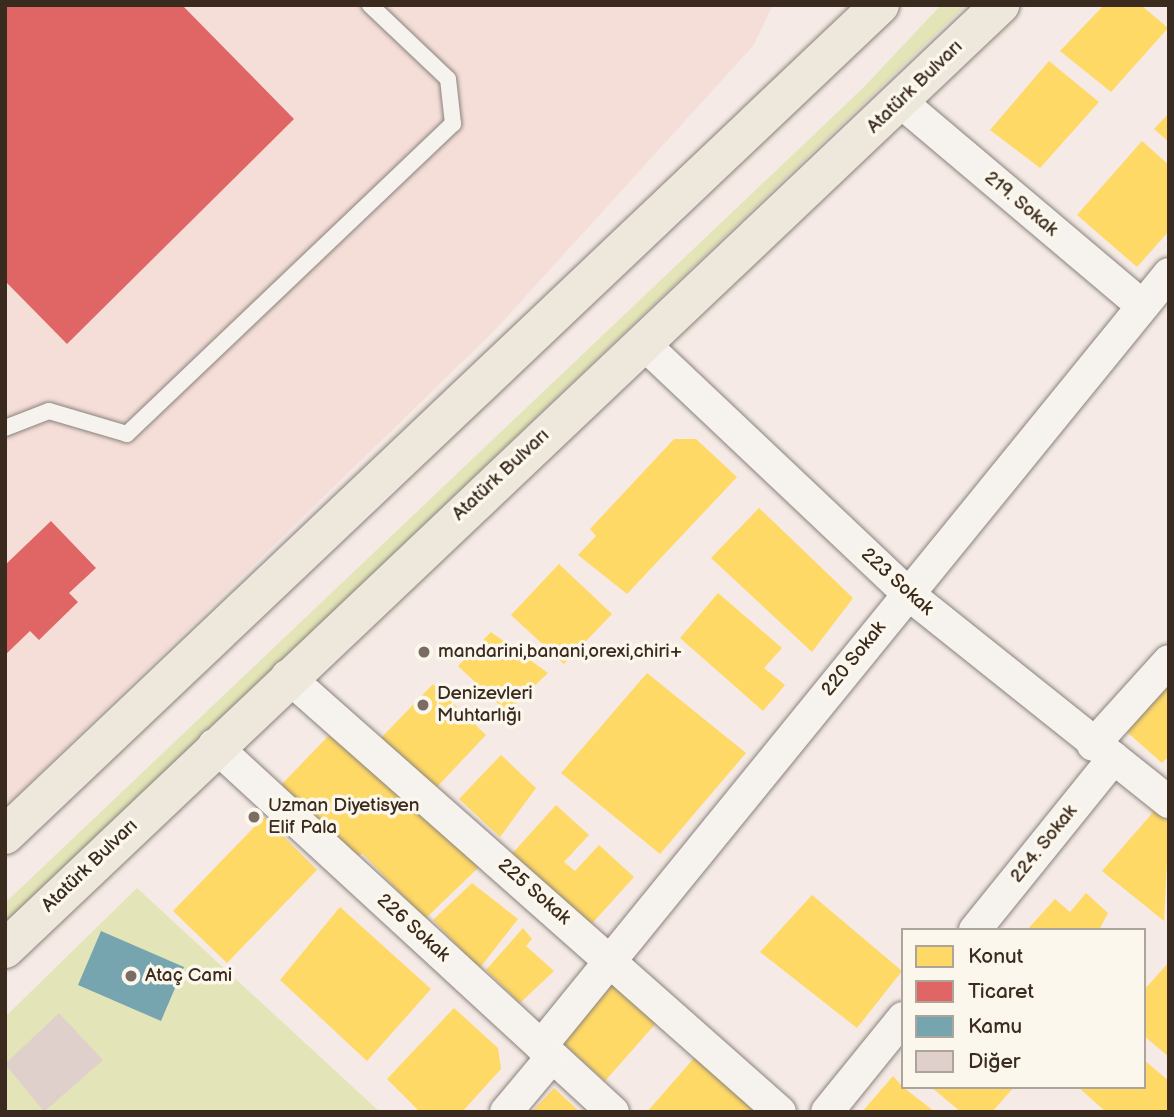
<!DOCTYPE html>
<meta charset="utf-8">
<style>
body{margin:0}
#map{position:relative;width:1174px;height:1117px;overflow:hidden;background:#f5eae5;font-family:"Balsamiq Sans",sans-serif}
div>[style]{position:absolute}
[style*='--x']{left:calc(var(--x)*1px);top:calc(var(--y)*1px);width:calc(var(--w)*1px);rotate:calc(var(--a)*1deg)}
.built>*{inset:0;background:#f5ded8}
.green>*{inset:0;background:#e3e5b8}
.homes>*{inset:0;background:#ffd966}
.shops>*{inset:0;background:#e06666}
.public>*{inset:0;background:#76a5af}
.building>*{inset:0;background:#e0d0cc}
.roads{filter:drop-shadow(0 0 2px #8a827c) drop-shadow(0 0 2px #8a827c)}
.service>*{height:16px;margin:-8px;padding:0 8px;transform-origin:8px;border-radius:8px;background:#f6f3ef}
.minor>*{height:32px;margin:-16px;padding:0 16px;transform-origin:16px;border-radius:16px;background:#f6f3ef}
.trunk>*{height:38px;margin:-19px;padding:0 19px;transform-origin:19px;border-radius:19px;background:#ede7dc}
.dots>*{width:19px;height:19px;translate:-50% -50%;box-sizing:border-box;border:4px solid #fbf7ec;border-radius:50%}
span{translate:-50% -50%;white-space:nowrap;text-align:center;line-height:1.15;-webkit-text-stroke:7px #fbf7ec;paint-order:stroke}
.street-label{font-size:19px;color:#3b2a1e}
.poi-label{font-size:19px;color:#3b2a1e}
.left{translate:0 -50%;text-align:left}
.frame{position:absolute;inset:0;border:7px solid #3b2a1e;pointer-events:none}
.legend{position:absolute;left:901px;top:928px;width:245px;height:161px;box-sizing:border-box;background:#fbf7ec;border:2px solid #aea59a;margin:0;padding:9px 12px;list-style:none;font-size:21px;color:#3b2a1e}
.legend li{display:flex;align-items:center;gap:14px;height:35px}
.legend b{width:35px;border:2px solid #aea59a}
</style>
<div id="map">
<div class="built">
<i style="clip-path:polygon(5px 5px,773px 5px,753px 46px,495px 330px,5px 807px)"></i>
</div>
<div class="green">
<i style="clip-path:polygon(941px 5px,966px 5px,5px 926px,5px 903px,863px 88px)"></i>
<i style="clip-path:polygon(137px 888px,380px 1112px,5px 1112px,5px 1017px)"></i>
</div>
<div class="homes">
<i style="clip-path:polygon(1104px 5px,1141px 5px,1168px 28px,1111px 92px,1060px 51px)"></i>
<i style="clip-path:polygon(1049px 61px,1099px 102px,1040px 168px,990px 130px)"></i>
<i style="clip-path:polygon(1169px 113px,1169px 142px,1154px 129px)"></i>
<i style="clip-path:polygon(1142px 141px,1169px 165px,1169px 231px,1137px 267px,1077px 215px)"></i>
<i style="clip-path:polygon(674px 439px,696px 439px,737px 477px,627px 594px,578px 555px,596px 536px,590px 529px)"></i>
<i style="clip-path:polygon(759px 508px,853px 598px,812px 652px,711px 558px)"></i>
<i style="clip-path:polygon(559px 564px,612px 614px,564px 664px,511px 615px)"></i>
<i style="clip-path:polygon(718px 593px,782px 648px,764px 668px,785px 685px,763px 711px,680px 638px)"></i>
<i style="clip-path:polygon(491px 632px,548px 673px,507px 712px,458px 666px)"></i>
<i style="clip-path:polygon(647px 673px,746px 753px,660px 854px,561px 773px)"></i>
<i style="clip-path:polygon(1169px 683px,1169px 756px,1162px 763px,1127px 732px)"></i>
<i style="clip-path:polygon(433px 684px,486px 735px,435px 789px,381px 738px)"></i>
<i style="clip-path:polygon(336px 728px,482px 864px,425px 919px,362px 853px,357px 858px,281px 785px)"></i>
<i style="clip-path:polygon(501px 755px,536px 788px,500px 837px,459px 799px)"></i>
<i style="clip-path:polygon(556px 805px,589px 835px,564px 862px,575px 871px,599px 845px,634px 877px,588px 928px,510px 856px)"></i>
<i style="clip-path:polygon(1155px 810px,1169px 822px,1164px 921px,1102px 871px)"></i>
<i style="clip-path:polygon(264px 817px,317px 870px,227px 963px,173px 911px)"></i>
<i style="clip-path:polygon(472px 883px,518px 919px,479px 969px,433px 920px)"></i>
<i style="clip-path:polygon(1086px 893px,1108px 913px,1099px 930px,1027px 930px,1055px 899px,1070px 912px)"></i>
<i style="clip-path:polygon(812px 895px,902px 971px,857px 1028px,760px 952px)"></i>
<i style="clip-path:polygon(340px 907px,431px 989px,367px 1061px,280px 980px)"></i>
<i style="clip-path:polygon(523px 928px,532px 939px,526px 946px,554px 971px,520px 1003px,486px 970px)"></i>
<i style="clip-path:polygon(1169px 962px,1169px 1057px,1144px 1036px,1144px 990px)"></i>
<i style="clip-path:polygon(620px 973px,665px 1013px,605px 1081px,559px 1040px)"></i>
<i style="clip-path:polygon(454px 1008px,498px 1048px,501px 1069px,462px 1112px,420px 1112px,387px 1079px)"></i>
<i style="clip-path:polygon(701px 1050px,770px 1112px,647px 1112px)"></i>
<i style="clip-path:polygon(1144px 1060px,1169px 1081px,1169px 1112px,1106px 1112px,1078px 1087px,1144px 1087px)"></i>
<i style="clip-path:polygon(893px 1076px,903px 1087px,935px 1112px,862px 1112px)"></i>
<i style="clip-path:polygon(931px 1087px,1014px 1087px,992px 1112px,961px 1112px)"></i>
<i style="clip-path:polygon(554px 1088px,580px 1112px,532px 1112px)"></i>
</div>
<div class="shops">
<i style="clip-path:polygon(5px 5px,182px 5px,294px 119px,67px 344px,5px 281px)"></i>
<i style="clip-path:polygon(51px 521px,96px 568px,69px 593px,78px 602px,39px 640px,30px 631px,5px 655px,5px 565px)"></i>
</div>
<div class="public">
<i style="clip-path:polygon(101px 931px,184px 967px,161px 1021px,78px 985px)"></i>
</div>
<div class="building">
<i style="clip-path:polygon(59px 1013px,103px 1060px,44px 1112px,5px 1064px)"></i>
</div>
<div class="roads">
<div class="service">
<i style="--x:5;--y:428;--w:47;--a:-21.1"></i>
<i style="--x:49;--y:411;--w:81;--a:16.4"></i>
<i style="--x:127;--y:434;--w:450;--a:-43.6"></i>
<i style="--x:453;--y:124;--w:45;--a:-96.3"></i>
<i style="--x:448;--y:79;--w:108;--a:-136.5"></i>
</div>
<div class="minor">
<i style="--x:901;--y:102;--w:316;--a:40.2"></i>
<i style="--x:642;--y:342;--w:365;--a:43.4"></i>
<i style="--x:907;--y:593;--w:335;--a:38.6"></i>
<i style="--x:287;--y:676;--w:658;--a:41.49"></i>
<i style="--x:214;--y:745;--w:542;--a:42.61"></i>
<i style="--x:1093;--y:745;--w:113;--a:-47.9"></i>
<i style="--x:975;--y:930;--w:221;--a:-51.1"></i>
<i style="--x:541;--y:1046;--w:995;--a:-50.87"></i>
<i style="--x:506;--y:1112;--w:72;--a:-50.1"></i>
<i style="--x:827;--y:1112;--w:121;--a:-51"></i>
</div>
<div class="trunk">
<i style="--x:5;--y:835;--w:1206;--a:-43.49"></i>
<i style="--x:5;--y:949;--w:1372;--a:-43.49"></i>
</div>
</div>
<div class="dots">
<i style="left:424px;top:652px;background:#7c6d64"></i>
<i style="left:423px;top:705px;background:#7c6d64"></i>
<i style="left:254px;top:817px;background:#7c6d64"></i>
<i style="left:131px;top:976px;background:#7c6d64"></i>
</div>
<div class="street-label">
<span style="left:915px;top:87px;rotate:-44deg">Atatürk Bulvarı</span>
<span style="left:1021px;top:204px;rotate:40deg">219. Sokak</span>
<span style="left:501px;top:475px;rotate:-43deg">Atatürk Bulvarı</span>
<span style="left:897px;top:582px;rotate:42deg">223 Sokak</span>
<span style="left:854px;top:659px;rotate:-51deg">220 Sokak</span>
<span style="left:1044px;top:844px;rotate:-51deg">224. Sokak</span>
<span style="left:90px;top:866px;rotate:-44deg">Atatürk Bulvarı</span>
<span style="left:534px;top:892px;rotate:41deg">225 Sokak</span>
<span style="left:413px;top:928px;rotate:42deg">226 Sokak</span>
</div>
<div class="poi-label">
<span class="left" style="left:438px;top:652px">mandarini,banani,orexi,chiri+</span>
<span class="left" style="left:437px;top:705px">Denizevleri<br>Muhtarlığı</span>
<span class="left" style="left:268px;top:817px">Uzman Diyetisyen<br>Elif Pala</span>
<span class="left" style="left:145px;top:976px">Ataç Cami</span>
</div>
<div class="frame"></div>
<ul class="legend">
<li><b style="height:19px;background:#ffd966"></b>Konut</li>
<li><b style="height:19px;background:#e06666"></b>Ticaret</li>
<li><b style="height:19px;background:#76a5af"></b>Kamu</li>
<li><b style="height:19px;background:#e0d0cc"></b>Diğer</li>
</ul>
</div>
